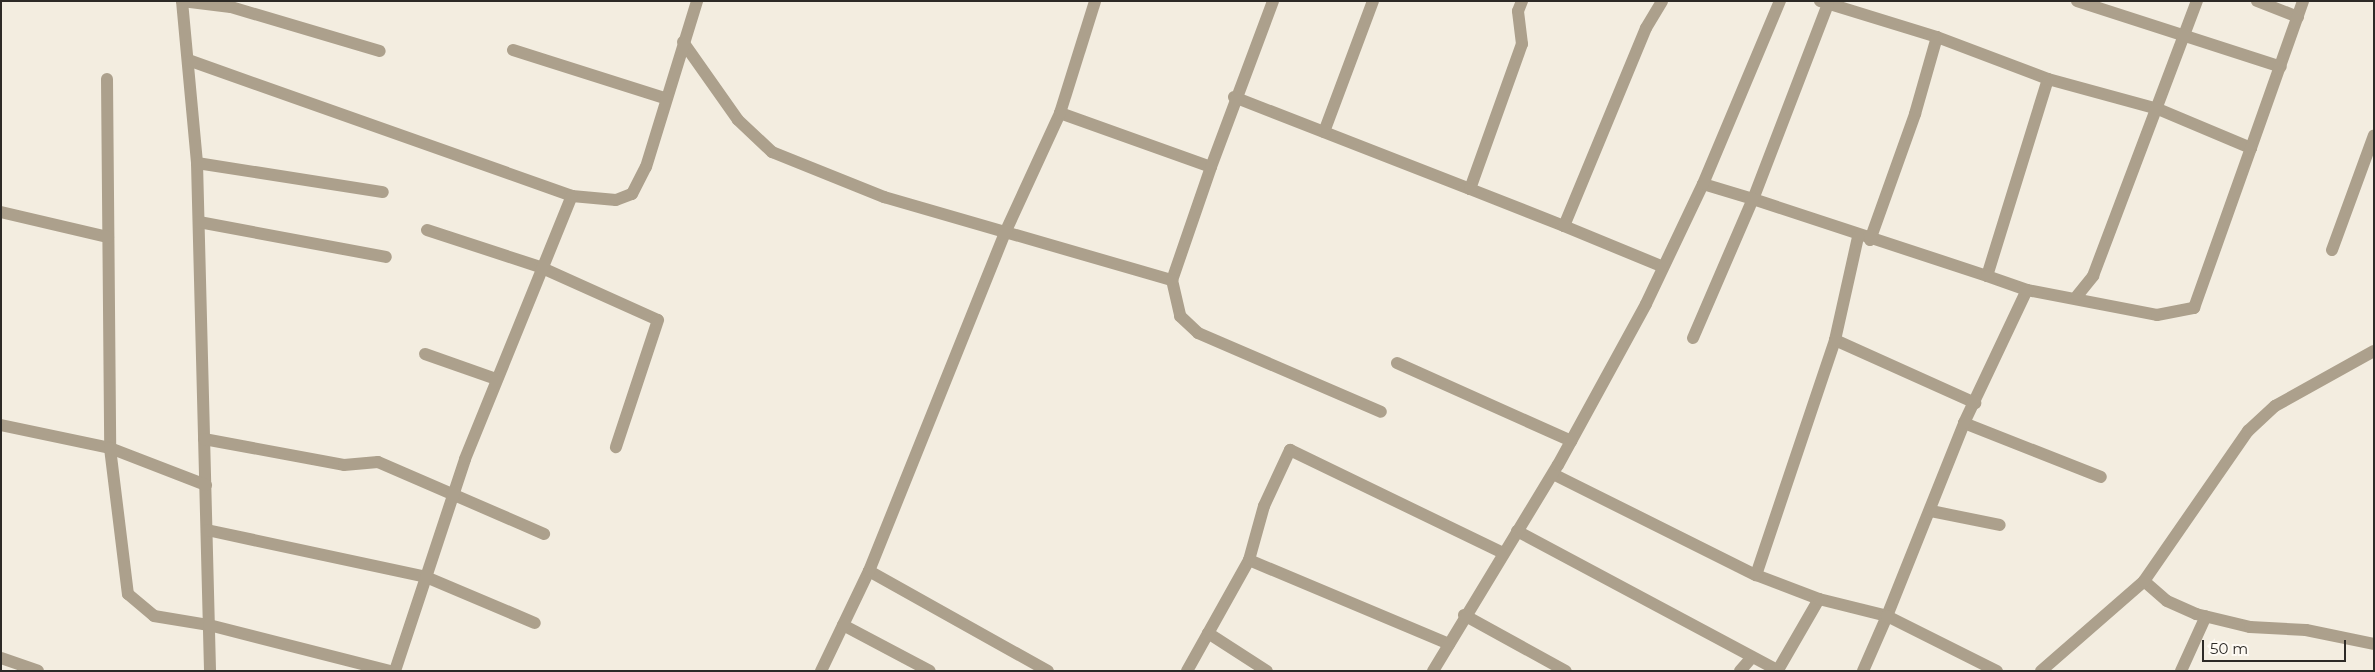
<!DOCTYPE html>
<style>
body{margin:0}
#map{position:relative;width:2375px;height:672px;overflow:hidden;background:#f3ede0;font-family:Montserrat,sans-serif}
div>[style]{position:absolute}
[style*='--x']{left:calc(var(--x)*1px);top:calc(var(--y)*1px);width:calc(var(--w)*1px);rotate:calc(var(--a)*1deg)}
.street>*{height:12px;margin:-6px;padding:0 6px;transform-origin:6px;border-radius:6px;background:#aca08c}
span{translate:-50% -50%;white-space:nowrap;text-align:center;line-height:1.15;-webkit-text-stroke:4px #fefaf3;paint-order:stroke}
.frame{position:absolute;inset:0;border:2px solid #2d2a26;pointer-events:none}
.scale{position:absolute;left:2202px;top:640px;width:144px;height:22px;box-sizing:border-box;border:2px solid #2d2a26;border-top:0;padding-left:6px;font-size:15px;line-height:18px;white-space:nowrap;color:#2d2a26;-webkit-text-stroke:4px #fefaf3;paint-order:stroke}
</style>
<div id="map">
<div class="street">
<i style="--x:182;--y:1;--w:163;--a:84.7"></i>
<i style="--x:197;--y:163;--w:508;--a:88.53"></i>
<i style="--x:182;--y:1;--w:49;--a:7"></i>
<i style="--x:231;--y:7;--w:155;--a:16.5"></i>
<i style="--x:1820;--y:1;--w:122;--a:17.1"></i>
<i style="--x:1937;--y:37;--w:119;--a:20.7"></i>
<i style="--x:2077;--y:1;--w:214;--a:17.9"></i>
<i style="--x:2257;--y:1;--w:44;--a:21.3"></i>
<i style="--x:1828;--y:4;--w:209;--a:111"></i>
<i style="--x:1753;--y:199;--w:246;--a:18.2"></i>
<i style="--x:1987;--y:276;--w:206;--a:-72.8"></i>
<i style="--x:2048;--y:79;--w:114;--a:15.3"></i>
<i style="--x:2158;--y:109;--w:101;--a:22.8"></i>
<i style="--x:2251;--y:148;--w:156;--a:-70.5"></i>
<i style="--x:683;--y:42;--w:95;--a:54.8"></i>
<i style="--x:738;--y:120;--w:47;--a:43.3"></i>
<i style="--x:772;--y:152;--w:121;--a:21.9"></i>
<i style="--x:884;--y:197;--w:300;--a:16.1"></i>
<i style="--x:513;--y:50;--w:158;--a:17.6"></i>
<i style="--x:191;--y:61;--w:404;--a:19.5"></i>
<i style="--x:572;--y:196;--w:44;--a:5.2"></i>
<i style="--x:616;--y:200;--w:17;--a:-21"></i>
<i style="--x:632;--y:194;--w:30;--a:-63"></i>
<i style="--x:646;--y:167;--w:174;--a:-72.9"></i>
<i style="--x:107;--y:79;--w:369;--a:89.5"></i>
<i style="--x:110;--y:448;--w:147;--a:83"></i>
<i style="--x:128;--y:594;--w:34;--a:40"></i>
<i style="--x:154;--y:616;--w:56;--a:9.3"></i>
<i style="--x:209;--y:625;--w:187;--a:14.3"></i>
<i style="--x:1234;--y:97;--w:253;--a:21.3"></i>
<i style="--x:1470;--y:189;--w:154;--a:-70.3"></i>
<i style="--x:1522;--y:44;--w:33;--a:-97"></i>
<i style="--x:1518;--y:11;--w:11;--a:-68"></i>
<i style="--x:1060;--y:113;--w:160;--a:19.7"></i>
<i style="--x:1211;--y:167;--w:120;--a:109"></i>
<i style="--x:1172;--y:280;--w:37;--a:77"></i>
<i style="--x:1180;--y:316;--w:25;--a:43"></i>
<i style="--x:1198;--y:333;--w:199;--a:23.3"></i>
<i style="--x:1324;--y:132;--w:140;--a:-69.5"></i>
<i style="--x:197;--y:163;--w:188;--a:8.9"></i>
<i style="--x:1211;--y:167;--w:177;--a:-69.5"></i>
<i style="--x:1470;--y:189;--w:101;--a:21.5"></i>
<i style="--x:1;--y:212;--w:110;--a:13.2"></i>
<i style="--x:199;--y:222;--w:190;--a:10.6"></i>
<i style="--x:427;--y:230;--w:119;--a:18.1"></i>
<i style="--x:540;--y:267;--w:129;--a:24.2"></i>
<i style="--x:658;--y:320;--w:134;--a:108.3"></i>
<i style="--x:1870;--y:240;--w:134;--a:-70.3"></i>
<i style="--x:1915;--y:114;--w:80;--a:-74.1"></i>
<i style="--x:2332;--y:250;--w:122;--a:-69.9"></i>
<i style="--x:1661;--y:266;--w:105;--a:-157.6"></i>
<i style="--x:1564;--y:226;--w:214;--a:-67.5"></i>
<i style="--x:1646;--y:28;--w:31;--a:-59"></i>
<i style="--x:2027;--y:290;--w:132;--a:10.9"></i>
<i style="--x:2157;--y:315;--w:38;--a:-11"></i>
<i style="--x:2194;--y:308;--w:170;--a:-70.4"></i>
<i style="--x:2077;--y:296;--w:26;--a:-51"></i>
<i style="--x:2093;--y:276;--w:294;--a:-69.3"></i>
<i style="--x:1693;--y:338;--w:151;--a:-66.7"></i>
<i style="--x:1753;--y:199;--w:52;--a:-163.3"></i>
<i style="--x:1835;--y:340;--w:154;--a:24.2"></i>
<i style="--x:425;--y:354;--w:75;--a:19.4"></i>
<i style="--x:1397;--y:363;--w:191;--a:24.1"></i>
<i style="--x:1964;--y:423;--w:147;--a:21.5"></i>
<i style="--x:1;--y:425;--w:111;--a:11.9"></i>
<i style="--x:110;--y:448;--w:103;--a:21.1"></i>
<i style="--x:204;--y:439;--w:142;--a:10.5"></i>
<i style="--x:344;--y:465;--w:34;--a:-5"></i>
<i style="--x:378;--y:462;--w:181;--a:23.4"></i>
<i style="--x:1553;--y:474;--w:227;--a:26.5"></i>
<i style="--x:1756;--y:575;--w:67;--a:20.9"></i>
<i style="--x:1931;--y:511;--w:70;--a:11.5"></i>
<i style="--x:207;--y:530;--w:224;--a:12.1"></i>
<i style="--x:426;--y:577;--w:118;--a:22.9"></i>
<i style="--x:1517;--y:531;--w:297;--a:28.1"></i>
<i style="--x:1249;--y:560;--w:56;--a:-74.5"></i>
<i style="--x:1264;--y:506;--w:62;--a:-65.1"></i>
<i style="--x:1290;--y:450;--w:237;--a:25.8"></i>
<i style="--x:869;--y:571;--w:205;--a:29.2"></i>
<i style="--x:1756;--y:575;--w:248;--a:-71.4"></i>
<i style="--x:1835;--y:340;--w:106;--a:-77.4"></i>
<i style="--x:2144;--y:581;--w:30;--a:41"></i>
<i style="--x:2167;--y:601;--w:32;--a:24"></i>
<i style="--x:2196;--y:614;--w:56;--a:13.5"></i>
<i style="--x:2250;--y:627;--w:56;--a:3.1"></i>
<i style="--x:2306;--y:630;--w:69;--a:11.6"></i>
<i style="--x:1464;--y:615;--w:116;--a:28.8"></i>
<i style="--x:843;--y:625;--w:98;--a:27.9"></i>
<i style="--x:1208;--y:633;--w:70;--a:32.8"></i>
<i style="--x:1;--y:658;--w:39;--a:19"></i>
<i style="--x:1778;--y:670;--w:82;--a:-60"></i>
<i style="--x:1819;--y:599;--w:70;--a:14"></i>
<i style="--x:1887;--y:616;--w:208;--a:-68.2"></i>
<i style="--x:1964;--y:423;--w:147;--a:-64.7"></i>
<i style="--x:2027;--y:290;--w:42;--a:-160.7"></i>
<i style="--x:395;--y:671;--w:223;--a:-71.7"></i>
<i style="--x:465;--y:459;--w:284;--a:-67.9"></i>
<i style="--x:821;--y:671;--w:111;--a:-64.4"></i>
<i style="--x:869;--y:571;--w:362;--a:-68.1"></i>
<i style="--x:1004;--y:235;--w:134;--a:-65.3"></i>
<i style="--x:1060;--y:113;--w:117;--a:-72.6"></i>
<i style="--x:1187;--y:671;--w:127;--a:-60.8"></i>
<i style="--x:1249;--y:560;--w:217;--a:22.8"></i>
<i style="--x:1433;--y:671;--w:241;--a:-58.8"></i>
<i style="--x:1558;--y:465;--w:183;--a:-61.3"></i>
<i style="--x:1646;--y:304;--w:133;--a:-64.6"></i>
<i style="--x:1703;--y:184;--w:199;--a:-67.2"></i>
<i style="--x:1740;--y:671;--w:18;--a:-49"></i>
<i style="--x:1863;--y:671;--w:60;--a:-66.4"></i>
<i style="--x:1887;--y:616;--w:123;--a:26.6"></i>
<i style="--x:2041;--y:671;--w:137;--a:-41.1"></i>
<i style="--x:2144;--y:581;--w:183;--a:-55.3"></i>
<i style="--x:2248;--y:431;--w:37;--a:-43"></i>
<i style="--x:2275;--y:406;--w:113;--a:-29.1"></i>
<i style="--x:2181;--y:671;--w:60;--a:-65.6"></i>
</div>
<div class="frame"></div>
<div class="scale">50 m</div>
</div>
